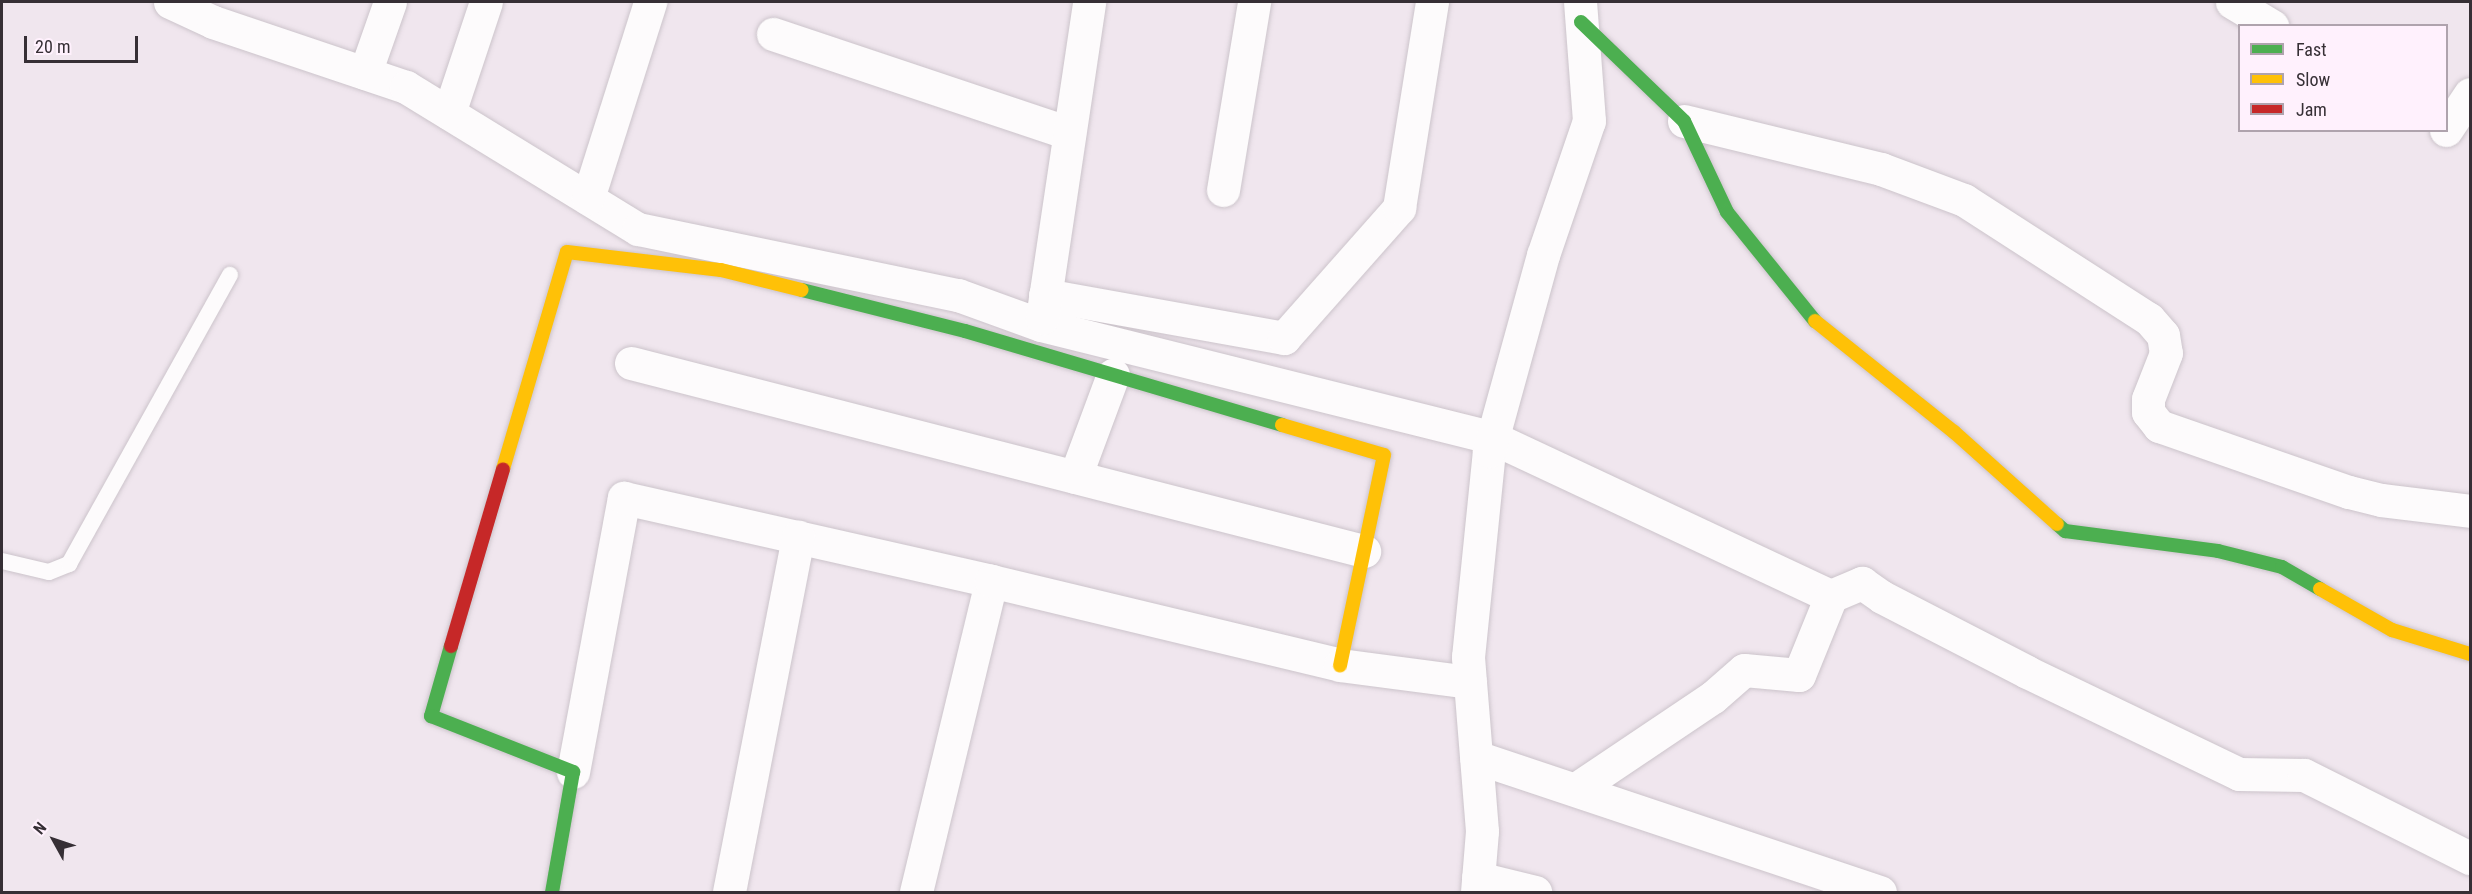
<!DOCTYPE html>
<style>
body{margin:0}
#map{position:relative;width:2472px;height:894px;overflow:hidden;background:#f0e6ee;font-family:"Roboto Condensed",sans-serif}
div>[style]{position:absolute}
[style*='--x']{left:calc(var(--x)*1px);top:calc(var(--y)*1px);width:calc(var(--w)*1px);rotate:calc(var(--a)*1deg)}
.roads{filter:drop-shadow(0 0 2px #ccc4cb) drop-shadow(0 0 2px #ccc4cb)}
.lane>*{height:16px;margin:-8px;padding:0 8px;transform-origin:8px;border-radius:8px;background:#fdfbfc}
.street>*{height:33px;margin:-16.5px;padding:0 16.5px;transform-origin:16.5px;border-radius:16.5px;background:#fdfbfc}
.fast>*{height:14px;margin:-7px;padding:0 7px;transform-origin:7px;border-radius:7px;background:#4caf50}
.slow>*{height:14px;margin:-7px;padding:0 7px;transform-origin:7px;border-radius:7px;background:#ffc107}
.jam>*{height:14px;margin:-7px;padding:0 7px;transform-origin:7px;border-radius:7px;background:#c62828}
span{translate:-50% -50%;white-space:nowrap;text-align:center;line-height:1.15;-webkit-text-stroke:6px #fff1fd;paint-order:stroke}
.frame{position:absolute;inset:0;border:3px solid #362f35;pointer-events:none}
.legend{position:absolute;left:2238px;top:24px;width:210px;height:108px;box-sizing:border-box;background:#fff1fd;border:2px solid #afa3ad;margin:0;padding:8px 10px;list-style:none;font-size:18px;color:#362f35}
.legend li{display:flex;align-items:center;gap:12px;height:30px}
.legend b{width:30px;border:2px solid #afa3ad}
.north{position:absolute;left:24px;top:810px;width:60px;height:60px;-webkit-text-stroke:4px #fff1fd;paint-order:stroke;rotate:310deg;font-size:16px;font-weight:700;line-height:24px;text-align:center;color:#362f35}
.north::after{content:'';display:block;margin:auto;width:21px;height:27px;background:#362f35;clip-path:polygon(50% 0,100% 100%,50% 72%,0 100%)}
.scale{position:absolute;left:24px;top:36px;width:114px;height:27px;box-sizing:border-box;border:3px solid #362f35;border-top:0;padding-left:8px;font-size:18px;line-height:21px;white-space:nowrap;color:#362f35;-webkit-text-stroke:4px #fff1fd;paint-order:stroke}
</style>
<div id="map">
<div class="roads">
<div class="lane">
<i style="--x:2;--y:561;--w:48;--a:13.2"></i>
<i style="--x:49;--y:572;--w:22;--a:-22"></i>
<i style="--x:69;--y:564;--w:331;--a:-60.9"></i>
</div>
<div class="street">
<i style="--x:170;--y:2;--w:47;--a:24.9"></i>
<i style="--x:213;--y:22;--w:204;--a:18.6"></i>
<i style="--x:406;--y:87;--w:272;--a:31.5"></i>
<i style="--x:638;--y:229;--w:327;--a:11.7"></i>
<i style="--x:958;--y:295;--w:88;--a:19.9"></i>
<i style="--x:1041;--y:325;--w:466;--a:14"></i>
<i style="--x:1493;--y:438;--w:373;--a:25.1"></i>
<i style="--x:2232;--y:2;--w:47;--a:31"></i>
<i style="--x:773;--y:34;--w:312;--a:18.5"></i>
<i style="--x:365;--y:73;--w:75;--a:-70.6"></i>
<i style="--x:449;--y:113;--w:117;--a:-71.6"></i>
<i style="--x:1684;--y:121;--w:203;--a:13.7"></i>
<i style="--x:1881;--y:169;--w:89;--a:20.5"></i>
<i style="--x:1964;--y:200;--w:220;--a:32.8"></i>
<i style="--x:2149;--y:319;--w:21;--a:49"></i>
<i style="--x:2163;--y:335;--w:18;--a:81"></i>
<i style="--x:2166;--y:353;--w:49;--a:111.4"></i>
<i style="--x:2148;--y:399;--w:13;--a:90"></i>
<i style="--x:2148;--y:412;--w:18;--a:52"></i>
<i style="--x:2159;--y:426;--w:201;--a:19.2"></i>
<i style="--x:2349;--y:492;--w:33;--a:14"></i>
<i style="--x:2381;--y:500;--w:90;--a:7"></i>
<i style="--x:2446;--y:130;--w:43;--a:-56.3"></i>
<i style="--x:1223;--y:190;--w:191;--a:-80.6"></i>
<i style="--x:588;--y:198;--w:206;--a:-72.4"></i>
<i style="--x:1045;--y:295;--w:243;--a:10.2"></i>
<i style="--x:1284;--y:338;--w:174;--a:-48.5"></i>
<i style="--x:1399;--y:208;--w:209;--a:-80.9"></i>
<i style="--x:1042;--y:318;--w:319;--a:-81.5"></i>
<i style="--x:631;--y:363;--w:757;--a:14.39"></i>
<i style="--x:1075;--y:477;--w:109;--a:-69.6"></i>
<i style="--x:1476;--y:757;--w:426;--a:18.5"></i>
<i style="--x:573;--y:772;--w:279;--a:-79.5"></i>
<i style="--x:624;--y:498;--w:376;--a:12.7"></i>
<i style="--x:1576;--y:789;--w:165;--a:-33.9"></i>
<i style="--x:1713;--y:697;--w:41;--a:-41.1"></i>
<i style="--x:1744;--y:670;--w:55;--a:5.2"></i>
<i style="--x:1799;--y:675;--w:85;--a:-67.9"></i>
<i style="--x:1831;--y:596;--w:34;--a:-23"></i>
<i style="--x:1862;--y:583;--w:24;--a:35"></i>
<i style="--x:1882;--y:597;--w:163;--a:27.3"></i>
<i style="--x:2027;--y:672;--w:235;--a:25.7"></i>
<i style="--x:2239;--y:774;--w:65;--a:0.9"></i>
<i style="--x:2304;--y:775;--w:186;--a:26.6"></i>
<i style="--x:1478;--y:878;--w:59;--a:13.8"></i>
<i style="--x:729;--y:892;--w:362;--a:-79"></i>
<i style="--x:916;--y:892;--w:320;--a:-76.4"></i>
<i style="--x:991;--y:581;--w:359;--a:13.5"></i>
<i style="--x:1340;--y:665;--w:131;--a:7.5"></i>
<i style="--x:1477;--y:892;--w:61;--a:-85.3"></i>
<i style="--x:1482;--y:831;--w:175;--a:-94.6"></i>
<i style="--x:1468;--y:657;--w:207;--a:-84.2"></i>
<i style="--x:1489;--y:451;--w:203;--a:-74.6"></i>
<i style="--x:1543;--y:255;--w:142;--a:-71.1"></i>
<i style="--x:1589;--y:121;--w:119;--a:-94.3"></i>
</div>
<div class="fast">
<i style="--x:1581;--y:22;--w:143;--a:43.9"></i>
<i style="--x:1684;--y:121;--w:101;--a:64.7"></i>
<i style="--x:1727;--y:212;--w:140;--a:51.1"></i>
<i style="--x:802;--y:290;--w:168;--a:14.1"></i>
<i style="--x:965;--y:331;--w:331;--a:16.5"></i>
<i style="--x:2057;--y:524;--w:11;--a:41"></i>
<i style="--x:2065;--y:531;--w:154;--a:7.4"></i>
<i style="--x:2218;--y:551;--w:66;--a:14"></i>
<i style="--x:2282;--y:567;--w:44;--a:30.1"></i>
<i style="--x:451;--y:646;--w:73;--a:105.9"></i>
<i style="--x:431;--y:716;--w:153;--a:21.5"></i>
<i style="--x:573;--y:772;--w:122;--a:99.9"></i>
</div>
<div class="slow">
<i style="--x:1815;--y:321;--w:178;--a:38.6"></i>
<i style="--x:1954;--y:432;--w:138;--a:41.8"></i>
<i style="--x:1282;--y:425;--w:106;--a:16.4"></i>
<i style="--x:1384;--y:455;--w:215;--a:101.8"></i>
<i style="--x:503;--y:469;--w:226;--a:-73.6"></i>
<i style="--x:567;--y:252;--w:155;--a:6.7"></i>
<i style="--x:721;--y:270;--w:83;--a:13.9"></i>
<i style="--x:2320;--y:589;--w:83;--a:29.7"></i>
<i style="--x:2392;--y:630;--w:82;--a:17.1"></i>
</div>
<div class="jam">
<i style="--x:451;--y:646;--w:184;--a:-73.6"></i>
</div>
</div>
<div class="frame"></div>
<ul class="legend">
<li><b style="height:8px;background:#4caf50"></b>Fast</li>
<li><b style="height:8px;background:#ffc107"></b>Slow</li>
<li><b style="height:8px;background:#c62828"></b>Jam</li>
</ul>
<div class="north">N</div>
<div class="scale">20 m</div>
</div>
